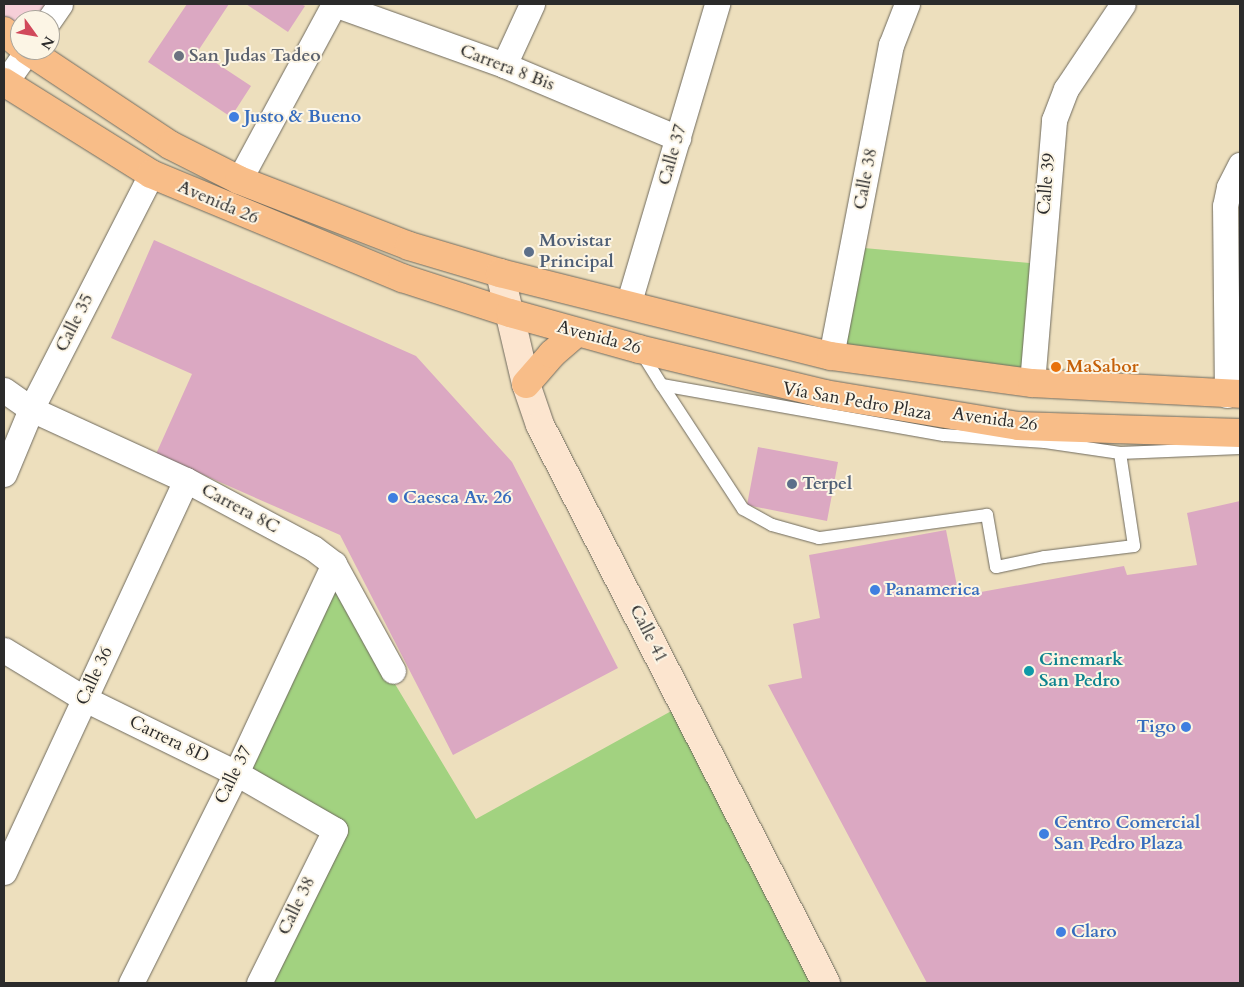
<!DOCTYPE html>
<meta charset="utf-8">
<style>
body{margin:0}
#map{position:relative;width:1244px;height:987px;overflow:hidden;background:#eddfbd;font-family:Cardo,serif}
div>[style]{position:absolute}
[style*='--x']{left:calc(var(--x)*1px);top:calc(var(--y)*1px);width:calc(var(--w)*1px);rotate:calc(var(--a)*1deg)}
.built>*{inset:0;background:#f6cfd8}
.green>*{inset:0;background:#a2d280}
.building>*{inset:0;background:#dba8c2}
.roads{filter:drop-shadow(0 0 1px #6f6a5e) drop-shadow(0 0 1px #6f6a5e)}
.lane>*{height:12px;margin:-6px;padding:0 6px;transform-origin:6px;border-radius:6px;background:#fff}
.street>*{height:25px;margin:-12.5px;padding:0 12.5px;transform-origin:12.5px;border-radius:12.5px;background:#fff}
.secondary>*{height:28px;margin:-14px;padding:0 14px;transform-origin:14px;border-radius:14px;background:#fce5cf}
.primary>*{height:28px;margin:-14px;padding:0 14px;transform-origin:14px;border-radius:14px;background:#f8bd88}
.dots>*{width:14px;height:14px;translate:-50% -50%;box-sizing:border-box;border:2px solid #fcf5e5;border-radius:50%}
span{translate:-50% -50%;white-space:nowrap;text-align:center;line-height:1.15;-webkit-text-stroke:4px #fcf5e5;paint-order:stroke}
.worship-label{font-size:18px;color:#5b616d;font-weight:700}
.left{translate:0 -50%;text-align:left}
.street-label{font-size:18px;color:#2b2b2b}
.shop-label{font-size:18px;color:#366cbe;font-weight:700}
.right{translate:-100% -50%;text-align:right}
.service-label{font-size:18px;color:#4e5e75;font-weight:700}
.food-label{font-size:18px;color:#c56008;font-weight:700}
.culture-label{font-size:18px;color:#0d838f;font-weight:700}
.frame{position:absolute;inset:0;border:5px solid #2b2b2b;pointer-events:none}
.north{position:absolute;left:10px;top:10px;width:50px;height:50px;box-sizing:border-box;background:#fcf5e5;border:1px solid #a8a49b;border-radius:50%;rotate:122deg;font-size:14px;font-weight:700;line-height:20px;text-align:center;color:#2b2b2b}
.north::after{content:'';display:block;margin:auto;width:18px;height:22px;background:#d1495b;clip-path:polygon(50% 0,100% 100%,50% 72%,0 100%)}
</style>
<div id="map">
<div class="built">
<i style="clip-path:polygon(4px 4px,60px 4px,49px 20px,20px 20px,20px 45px,4px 31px)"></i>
</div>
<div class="green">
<i style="clip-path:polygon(853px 247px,1040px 264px,1032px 383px,831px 356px)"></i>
<i style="clip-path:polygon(332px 579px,476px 819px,684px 704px,819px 983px,259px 983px,335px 830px,236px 773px)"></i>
</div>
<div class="building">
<i style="clip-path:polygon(187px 4px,229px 4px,198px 51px,251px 86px,231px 117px,148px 62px)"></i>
<i style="clip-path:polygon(246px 4px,301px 4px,305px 6px,288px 32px)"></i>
<i style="clip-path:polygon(154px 240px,416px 356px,512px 462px,618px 668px,453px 755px,340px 535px,156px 454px,192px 374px,111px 338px)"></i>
<i style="clip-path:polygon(758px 447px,838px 462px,827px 521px,747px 505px)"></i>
<i style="clip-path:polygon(1240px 501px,1240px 983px,927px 983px,768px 685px,802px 678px,793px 624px,820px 618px,809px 555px,946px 530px,959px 596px,1124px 566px,1127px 575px,1197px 565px,1187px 513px)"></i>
</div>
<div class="roads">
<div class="lane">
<i style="--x:641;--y:352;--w:39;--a:58"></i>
<i style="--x:662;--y:385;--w:286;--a:10.1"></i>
<i style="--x:944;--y:435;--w:101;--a:4"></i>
<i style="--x:1045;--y:442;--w:76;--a:8.3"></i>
<i style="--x:1120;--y:453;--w:94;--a:81.4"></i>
<i style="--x:1134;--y:546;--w:91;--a:173"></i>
<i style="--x:1044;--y:557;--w:49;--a:168.2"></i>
<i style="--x:996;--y:567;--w:53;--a:-99.8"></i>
<i style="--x:987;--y:515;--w:170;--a:172.2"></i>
<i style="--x:819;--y:538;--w:49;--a:-164.5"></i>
<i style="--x:772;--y:525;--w:33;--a:-151"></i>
<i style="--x:743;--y:509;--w:148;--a:-123.2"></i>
<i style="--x:1120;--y:453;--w:120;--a:-2.4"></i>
</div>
<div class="street">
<i style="--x:334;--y:4;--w:181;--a:19.7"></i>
<i style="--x:504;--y:65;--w:189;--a:22.8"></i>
<i style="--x:49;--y:20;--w:19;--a:-55"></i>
<i style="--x:504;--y:65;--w:67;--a:-65.3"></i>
<i style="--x:4;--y:84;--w:42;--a:-54.8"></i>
<i style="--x:239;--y:180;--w:200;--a:-61.6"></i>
<i style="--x:628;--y:305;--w:314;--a:-73.5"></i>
<i style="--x:831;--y:356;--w:317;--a:-79.1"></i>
<i style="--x:891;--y:45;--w:44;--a:-68.7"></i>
<i style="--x:1032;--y:383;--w:264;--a:-85.2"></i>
<i style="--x:1054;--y:120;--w:33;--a:-69"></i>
<i style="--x:1066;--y:89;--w:102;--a:-56.2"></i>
<i style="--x:4;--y:390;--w:33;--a:35"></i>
<i style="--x:31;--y:409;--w:170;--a:24.6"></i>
<i style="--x:186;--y:480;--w:144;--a:28.2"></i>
<i style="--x:313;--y:548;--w:26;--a:37"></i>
<i style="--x:334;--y:564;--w:122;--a:61.1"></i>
<i style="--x:1227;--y:395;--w:189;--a:-90.6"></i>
<i style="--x:1225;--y:206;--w:19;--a:-78"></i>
<i style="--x:1229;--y:187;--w:25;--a:-63"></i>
<i style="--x:4;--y:474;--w:70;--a:-67.4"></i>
<i style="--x:31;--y:409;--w:264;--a:-62.9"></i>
<i style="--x:4;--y:650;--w:95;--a:31.2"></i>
<i style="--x:85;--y:699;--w:168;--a:26.1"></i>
<i style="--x:236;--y:773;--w:114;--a:29.9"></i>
<i style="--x:335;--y:830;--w:171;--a:116.4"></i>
<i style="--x:4;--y:872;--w:432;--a:-65.1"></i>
<i style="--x:131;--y:983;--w:235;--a:-63.4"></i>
<i style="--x:236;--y:773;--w:231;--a:-64.9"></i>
</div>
<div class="secondary">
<i style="--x:500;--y:273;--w:114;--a:76.8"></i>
<i style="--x:526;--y:384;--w:43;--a:71.1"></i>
<i style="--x:540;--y:425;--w:627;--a:62.86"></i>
</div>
<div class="primary">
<i style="--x:4;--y:31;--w:21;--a:41"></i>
<i style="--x:27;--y:50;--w:172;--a:33.6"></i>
<i style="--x:170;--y:145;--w:77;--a:26.9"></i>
<i style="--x:239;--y:180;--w:182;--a:21.2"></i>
<i style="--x:409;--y:246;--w:95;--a:16.5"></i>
<i style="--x:500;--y:273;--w:341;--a:14.1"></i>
<i style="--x:831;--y:356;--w:203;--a:7.7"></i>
<i style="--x:1032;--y:383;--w:208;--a:3"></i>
<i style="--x:4;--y:82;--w:173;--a:32"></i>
<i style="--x:151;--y:174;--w:272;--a:22.5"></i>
<i style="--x:402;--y:278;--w:114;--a:18"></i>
<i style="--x:510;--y:313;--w:134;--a:15.6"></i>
<i style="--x:639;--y:349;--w:191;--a:13.6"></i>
<i style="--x:825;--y:394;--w:196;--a:9.4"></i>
<i style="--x:1018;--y:426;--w:222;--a:1.8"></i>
<i style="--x:526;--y:384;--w:40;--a:-49"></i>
<i style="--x:552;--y:354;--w:33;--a:-41"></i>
</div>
</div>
<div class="dots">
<i style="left:179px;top:56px;background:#6b7280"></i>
<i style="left:234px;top:117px;background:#3f7fe0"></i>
<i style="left:529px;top:252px;background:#5c6f8a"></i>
<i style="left:1056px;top:367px;background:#e8710a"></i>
<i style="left:792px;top:484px;background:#5c6f8a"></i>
<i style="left:393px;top:498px;background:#3f7fe0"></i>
<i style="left:875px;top:590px;background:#3f7fe0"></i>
<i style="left:1029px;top:671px;background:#0f9aa8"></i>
<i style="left:1186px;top:727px;background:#3f7fe0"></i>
<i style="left:1044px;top:834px;background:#3f7fe0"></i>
<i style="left:1061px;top:932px;background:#3f7fe0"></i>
</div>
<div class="worship-label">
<span class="left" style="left:189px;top:56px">San Judas Tadeo</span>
</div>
<div class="street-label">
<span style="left:507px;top:68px;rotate:21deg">Carrera 8 Bis</span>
<span style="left:673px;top:155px;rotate:-74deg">Calle 37</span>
<span style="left:866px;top:179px;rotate:-79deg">Calle 38</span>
<span style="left:1047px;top:184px;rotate:-85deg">Calle 39</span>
<span style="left:218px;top:203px;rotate:23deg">Avenida 26</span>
<span style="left:75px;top:323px;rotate:-63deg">Calle 35</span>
<span style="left:599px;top:338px;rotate:15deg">Avenida 26</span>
<span style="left:857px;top:402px;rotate:10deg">Vía San Pedro Plaza</span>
<span style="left:995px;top:420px;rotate:8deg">Avenida 26</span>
<span style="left:240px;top:509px;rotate:28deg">Carrera 8C</span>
<span style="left:648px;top:634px;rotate:63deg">Calle 41</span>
<span style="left:95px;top:676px;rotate:-65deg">Calle 36</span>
<span style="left:169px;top:740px;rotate:26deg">Carrera 8D</span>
<span style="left:234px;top:775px;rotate:-64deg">Calle 37</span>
<span style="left:297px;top:906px;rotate:-64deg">Calle 38</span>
</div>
<div class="shop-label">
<span class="left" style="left:244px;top:117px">Justo &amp; Bueno</span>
<span class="left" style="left:403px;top:498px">Caesca Av. 26</span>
<span class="left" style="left:885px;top:590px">Panamerica</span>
<span class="right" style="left:1176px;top:727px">Tigo</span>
<span class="left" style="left:1054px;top:834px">Centro Comercial<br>San Pedro Plaza</span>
<span class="left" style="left:1071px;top:932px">Claro</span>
</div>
<div class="service-label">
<span class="left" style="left:539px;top:252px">Movistar<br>Principal</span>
<span class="left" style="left:802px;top:484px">Terpel</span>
</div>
<div class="food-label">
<span class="left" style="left:1066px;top:367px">MaSabor</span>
</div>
<div class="culture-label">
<span class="left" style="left:1039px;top:671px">Cinemark<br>San Pedro</span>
</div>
<div class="frame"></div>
<div class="north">N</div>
</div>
